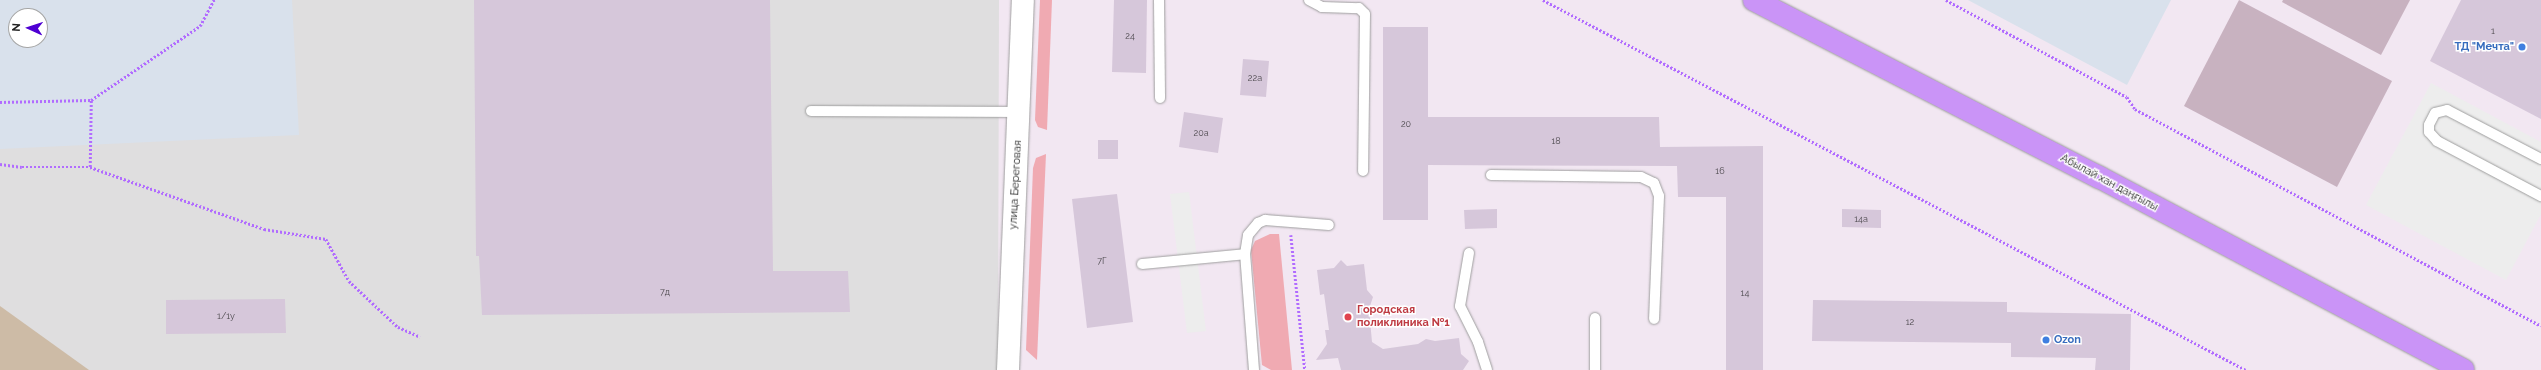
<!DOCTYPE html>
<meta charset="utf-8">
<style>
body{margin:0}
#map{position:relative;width:2541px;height:370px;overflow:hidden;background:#f2e7f2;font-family:Raleway,sans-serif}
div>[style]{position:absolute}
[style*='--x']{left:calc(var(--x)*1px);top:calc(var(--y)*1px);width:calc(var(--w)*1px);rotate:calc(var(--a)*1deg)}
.residential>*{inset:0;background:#dfdedf}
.industrial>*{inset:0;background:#d9e1ec}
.construction>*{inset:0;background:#c8b2c0}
.grass>*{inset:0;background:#f0aab2}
.cemetery>*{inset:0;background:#cdbba6}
.parking>*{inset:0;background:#ededed}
.building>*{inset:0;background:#d6c7da}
.path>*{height:2.5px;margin-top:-1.25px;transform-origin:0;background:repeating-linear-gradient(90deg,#b16cff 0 2px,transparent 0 4px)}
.roads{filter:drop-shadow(0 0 1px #9e9e9e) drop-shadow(0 0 1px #9e9e9e)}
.service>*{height:10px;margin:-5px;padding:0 5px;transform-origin:5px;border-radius:5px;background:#fff}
.tertiary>*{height:22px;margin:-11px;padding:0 11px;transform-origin:11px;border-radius:11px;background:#fff}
.trunk>*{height:22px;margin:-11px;padding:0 11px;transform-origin:11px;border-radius:11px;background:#ca94f7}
.dots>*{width:11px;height:11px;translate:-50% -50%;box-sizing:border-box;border:2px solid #fff;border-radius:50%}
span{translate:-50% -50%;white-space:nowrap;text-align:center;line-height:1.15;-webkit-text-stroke:3px #fff;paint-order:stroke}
.number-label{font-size:9px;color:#4e4a4f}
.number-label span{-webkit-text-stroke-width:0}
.shop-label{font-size:11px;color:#366cbe;font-weight:700}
.right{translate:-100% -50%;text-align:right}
.left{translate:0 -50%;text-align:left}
.street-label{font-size:11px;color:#212121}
.health-label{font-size:11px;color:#be3a42;font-weight:700}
.north{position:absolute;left:8px;top:8px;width:40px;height:40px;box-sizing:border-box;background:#fff;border:1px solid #a6a6a6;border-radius:50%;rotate:273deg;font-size:11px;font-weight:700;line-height:16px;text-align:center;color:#212121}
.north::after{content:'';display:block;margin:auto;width:14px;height:18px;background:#4e00d3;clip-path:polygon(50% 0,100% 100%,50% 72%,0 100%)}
</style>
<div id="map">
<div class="residential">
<i style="clip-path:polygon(evenodd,0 0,999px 0,998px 370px,0 370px,0 0,16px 16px,40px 16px,40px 40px,16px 40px,16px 16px)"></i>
</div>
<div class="industrial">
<i style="clip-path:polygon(evenodd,0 0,292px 0,299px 135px,0 149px,0 0,16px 16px,40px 16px,40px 40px,16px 40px,16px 16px)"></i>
<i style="clip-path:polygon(1968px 0,2171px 0,2127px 85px)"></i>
</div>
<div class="construction">
<i style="clip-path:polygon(2239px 0,2392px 81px,2337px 187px,2184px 106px)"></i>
<i style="clip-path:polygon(2283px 0,2410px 0,2381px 55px,2282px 2px)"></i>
</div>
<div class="grass">
<i style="clip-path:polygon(1040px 0,1052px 0,1047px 130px,1038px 127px,1035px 120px)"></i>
<i style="clip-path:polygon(1046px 154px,1037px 360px,1026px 350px,1033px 168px,1036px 158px)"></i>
<i style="clip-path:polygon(1270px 234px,1279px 234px,1292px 370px,1271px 370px,1262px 365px,1251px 250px,1255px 241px)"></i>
</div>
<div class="cemetery">
<i style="clip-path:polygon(0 306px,89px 370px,0 370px)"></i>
</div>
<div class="parking">
<i style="clip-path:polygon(2431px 83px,2541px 142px,2541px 214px,2506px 280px,2366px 205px)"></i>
<i style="clip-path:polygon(1189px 192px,1206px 331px,1187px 333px,1170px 194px)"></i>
</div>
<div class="building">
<i style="clip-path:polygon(474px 0,770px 0,773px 271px,848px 271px,850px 312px,482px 315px,479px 256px,476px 256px)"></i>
<i style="clip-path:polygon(1114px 0,1147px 0,1146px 73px,1112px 72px)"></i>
<i style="clip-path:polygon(2461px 0,2541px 0,2541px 119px,2430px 61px)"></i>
<i style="clip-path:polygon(1383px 27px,1428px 27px,1428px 117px,1659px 117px,1660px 147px,1763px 146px,1763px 370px,1726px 370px,1726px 197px,1678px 197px,1677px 166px,1428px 165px,1428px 220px,1383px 220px)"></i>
<i style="clip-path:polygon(1243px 59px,1269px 61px,1266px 97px,1240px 95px)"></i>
<i style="clip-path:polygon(1184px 112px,1223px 118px,1218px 153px,1179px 147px)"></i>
<i style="clip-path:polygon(1098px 140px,1118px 140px,1118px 159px,1098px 159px)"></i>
<i style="clip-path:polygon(1117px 194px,1133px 322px,1087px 328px,1072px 199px)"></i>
<i style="clip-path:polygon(1497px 209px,1497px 228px,1465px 229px,1464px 210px)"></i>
<i style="clip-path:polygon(1842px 209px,1881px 210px,1881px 228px,1842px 227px)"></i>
<i style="clip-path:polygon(1341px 260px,1347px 266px,1364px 264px,1367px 290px,1373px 297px,1369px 309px,1372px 342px,1383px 349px,1418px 344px,1426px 339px,1435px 341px,1459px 338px,1461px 354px,1469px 361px,1463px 370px,1341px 370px,1338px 358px,1316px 360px,1327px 344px,1325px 330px,1329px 330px,1324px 294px,1320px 295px,1317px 270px,1334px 268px)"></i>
<i style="clip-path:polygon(285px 299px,286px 333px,166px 334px,166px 300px)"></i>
<i style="clip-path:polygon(1813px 300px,2007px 302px,2007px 312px,2131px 314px,2130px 370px,2095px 370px,2096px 358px,2011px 357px,2011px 343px,1812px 341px)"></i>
</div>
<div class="path">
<i style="--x:1543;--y:0;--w:794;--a:27.76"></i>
<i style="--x:1946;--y:0;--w:205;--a:28.2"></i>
<i style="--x:2127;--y:97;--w:14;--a:56"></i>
<i style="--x:2135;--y:109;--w:460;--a:28.1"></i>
<i style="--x:0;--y:102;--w:91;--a:-1.3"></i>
<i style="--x:91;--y:100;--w:132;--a:-34.2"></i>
<i style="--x:200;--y:26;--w:30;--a:-62"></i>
<i style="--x:0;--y:164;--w:22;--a:8"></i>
<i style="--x:22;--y:167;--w:68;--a:0"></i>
<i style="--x:90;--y:167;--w:185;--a:19.6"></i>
<i style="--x:264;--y:229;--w:63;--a:9.2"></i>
<i style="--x:326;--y:239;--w:48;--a:61.3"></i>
<i style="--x:349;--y:281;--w:67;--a:43.2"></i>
<i style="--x:398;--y:327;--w:24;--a:24"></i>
<i style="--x:90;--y:167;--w:67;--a:-89.1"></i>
<i style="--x:1291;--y:235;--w:136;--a:84.1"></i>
</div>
<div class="roads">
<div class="service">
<i style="--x:1159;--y:0;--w:98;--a:89.4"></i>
<i style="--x:1309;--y:0;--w:15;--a:28"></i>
<i style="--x:1322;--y:7;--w:37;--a:2"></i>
<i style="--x:1359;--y:8;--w:8;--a:45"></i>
<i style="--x:1365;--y:14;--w:157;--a:90.7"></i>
<i style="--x:811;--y:111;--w:208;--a:0.3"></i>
<i style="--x:2541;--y:159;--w:106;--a:-152.5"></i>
<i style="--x:2447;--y:110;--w:12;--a:166"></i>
<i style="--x:2435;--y:113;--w:13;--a:117"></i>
<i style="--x:2429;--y:125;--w:7;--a:90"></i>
<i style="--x:2429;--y:132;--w:12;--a:48"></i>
<i style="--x:2437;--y:141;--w:118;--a:27.9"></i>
<i style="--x:1491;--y:175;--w:150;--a:0.8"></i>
<i style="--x:1641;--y:177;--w:14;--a:25"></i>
<i style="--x:1654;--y:183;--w:14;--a:69"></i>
<i style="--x:1659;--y:196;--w:123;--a:92.3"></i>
<i style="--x:1469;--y:253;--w:54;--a:99.6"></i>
<i style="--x:1460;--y:306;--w:40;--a:63.4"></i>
<i style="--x:1478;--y:342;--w:29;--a:72"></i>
<i style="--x:1142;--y:264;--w:103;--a:-5.5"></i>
<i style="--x:1595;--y:318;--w:52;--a:90"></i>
<i style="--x:1254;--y:370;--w:116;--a:-94.4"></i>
<i style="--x:1245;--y:254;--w:19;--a:-81"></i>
<i style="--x:1248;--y:235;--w:16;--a:-50"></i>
<i style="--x:1258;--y:223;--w:8;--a:-23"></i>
<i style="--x:1265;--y:220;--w:64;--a:4.5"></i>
</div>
<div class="tertiary">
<i style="--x:1008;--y:370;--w:370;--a:-87.7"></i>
</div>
<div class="trunk">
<i style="--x:1754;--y:0;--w:388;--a:27.2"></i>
<i style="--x:2099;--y:177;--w:412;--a:27.9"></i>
</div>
</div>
<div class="dots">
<i style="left:2522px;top:47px;background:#3f7fe0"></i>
<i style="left:1348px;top:317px;background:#e0444e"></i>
<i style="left:2046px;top:340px;background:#3f7fe0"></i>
</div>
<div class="number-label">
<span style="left:2493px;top:31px">1</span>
<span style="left:1130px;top:36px">24</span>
<span style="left:1255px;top:78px">22а</span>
<span style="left:1406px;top:124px">20</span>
<span style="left:1201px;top:133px">20а</span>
<span style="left:1556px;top:141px">18</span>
<span style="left:1720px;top:171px">16</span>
<span style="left:1861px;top:219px">14а</span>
<span style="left:1102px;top:261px">7Г</span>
<span style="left:665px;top:292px">7д</span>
<span style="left:1745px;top:293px">14</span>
<span style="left:226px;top:316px">1/1у</span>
<span style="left:1910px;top:322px">12</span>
</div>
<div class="shop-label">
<span class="right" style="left:2514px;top:47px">ТД "Мечта"</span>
<span class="left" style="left:2054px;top:340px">Ozon</span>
</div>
<div class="street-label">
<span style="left:2109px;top:183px;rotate:28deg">Абылай хан даңғылы</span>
<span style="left:1016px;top:185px;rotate:-87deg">улица Береговая</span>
</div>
<div class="health-label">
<span class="left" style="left:1357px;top:317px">Городская<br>поликлиника №1</span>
</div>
<div class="north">N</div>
</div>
